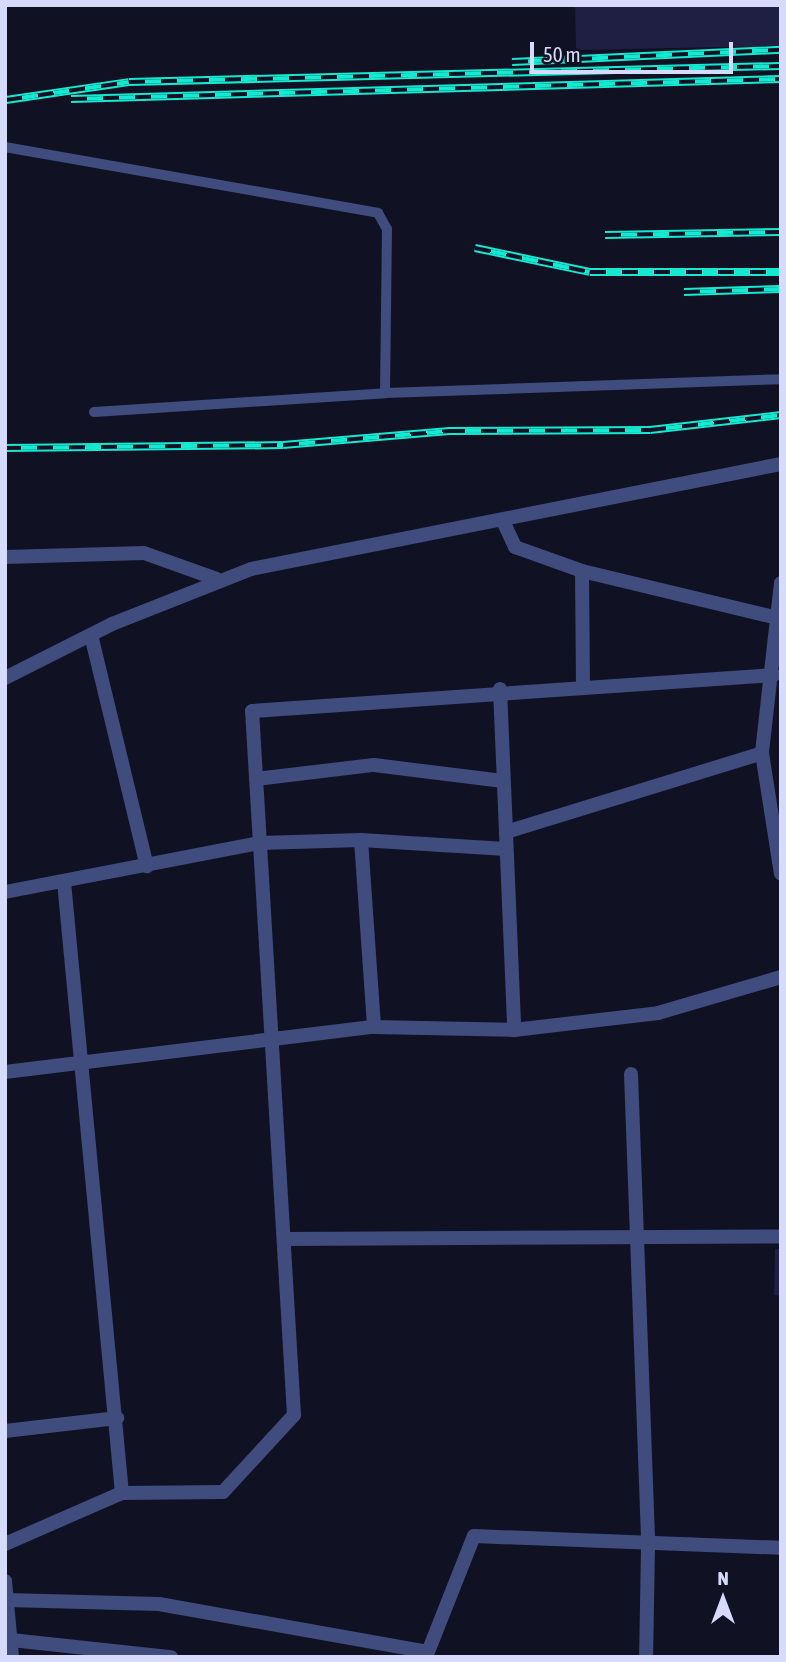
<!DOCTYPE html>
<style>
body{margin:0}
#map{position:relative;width:786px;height:1662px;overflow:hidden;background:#101123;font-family:"Asap Condensed",sans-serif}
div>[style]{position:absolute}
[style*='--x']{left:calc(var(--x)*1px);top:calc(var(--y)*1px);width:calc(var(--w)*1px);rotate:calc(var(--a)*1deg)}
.building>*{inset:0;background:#1e1f42}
.service>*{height:10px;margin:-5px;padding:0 5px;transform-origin:5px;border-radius:5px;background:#404b7e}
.minor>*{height:14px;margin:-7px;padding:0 7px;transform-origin:7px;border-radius:7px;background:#404b7e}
.rail>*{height:8px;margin-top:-4px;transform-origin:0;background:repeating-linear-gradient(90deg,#101123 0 16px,#15e9d1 0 32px);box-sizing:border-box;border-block:2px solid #15e9d1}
span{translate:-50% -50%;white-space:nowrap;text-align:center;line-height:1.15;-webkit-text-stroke:5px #101123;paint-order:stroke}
.frame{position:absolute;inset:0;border:7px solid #d6dafb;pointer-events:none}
.north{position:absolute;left:688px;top:1564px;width:70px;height:70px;-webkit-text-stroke:5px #101123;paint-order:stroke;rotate:0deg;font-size:19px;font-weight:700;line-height:28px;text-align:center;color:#d6dafb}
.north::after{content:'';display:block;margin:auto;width:24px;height:32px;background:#d6dafb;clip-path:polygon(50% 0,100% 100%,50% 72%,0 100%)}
.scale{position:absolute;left:530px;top:42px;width:203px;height:32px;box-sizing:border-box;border:4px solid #d6dafb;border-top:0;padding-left:9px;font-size:21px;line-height:24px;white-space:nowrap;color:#d6dafb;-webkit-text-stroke:5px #101123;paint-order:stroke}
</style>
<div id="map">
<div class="building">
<i style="clip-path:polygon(575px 5px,781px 5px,781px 46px,576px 50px)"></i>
<i style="clip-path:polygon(775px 1249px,781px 1249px,781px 1296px,774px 1295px)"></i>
</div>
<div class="service">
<i style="--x:5;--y:147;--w:379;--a:10"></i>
<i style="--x:378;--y:213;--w:18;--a:61"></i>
<i style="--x:387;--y:229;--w:164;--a:90.7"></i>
<i style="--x:94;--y:412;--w:292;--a:-3.7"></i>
<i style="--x:385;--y:393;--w:396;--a:-2"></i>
</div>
<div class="minor">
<i style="--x:503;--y:521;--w:29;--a:65"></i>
<i style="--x:515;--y:547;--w:71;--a:19.7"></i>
<i style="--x:582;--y:571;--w:202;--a:13.5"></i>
<i style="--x:5;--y:557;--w:139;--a:-1.6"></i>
<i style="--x:144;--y:553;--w:77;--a:19.6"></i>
<i style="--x:582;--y:571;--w:114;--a:89.5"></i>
<i style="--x:781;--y:583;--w:171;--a:96.4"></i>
<i style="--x:762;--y:753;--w:122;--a:81.1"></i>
<i style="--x:91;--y:635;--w:238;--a:76.4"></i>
<i style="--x:5;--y:678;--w:120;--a:-26.8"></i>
<i style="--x:112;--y:624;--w:149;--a:-21.6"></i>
<i style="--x:251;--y:569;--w:540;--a:-11.21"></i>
<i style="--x:500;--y:689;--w:341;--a:87.6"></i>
<i style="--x:256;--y:779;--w:119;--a:-6.8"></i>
<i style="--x:374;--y:765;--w:130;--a:7.1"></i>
<i style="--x:506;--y:832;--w:268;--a:-17.1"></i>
<i style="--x:361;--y:840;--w:187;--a:86"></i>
<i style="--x:64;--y:882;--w:614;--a:84.58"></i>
<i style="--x:5;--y:892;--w:260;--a:-10.9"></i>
<i style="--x:260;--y:843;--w:101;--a:-1.7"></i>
<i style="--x:361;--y:840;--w:145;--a:3.6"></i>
<i style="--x:5;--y:1072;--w:372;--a:-7"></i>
<i style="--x:374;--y:1027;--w:140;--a:1.2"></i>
<i style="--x:514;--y:1030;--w:145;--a:-6.7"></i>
<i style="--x:658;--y:1013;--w:128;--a:-16.3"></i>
<i style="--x:631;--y:1074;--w:473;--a:87.9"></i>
<i style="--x:648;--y:1547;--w:110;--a:91"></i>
<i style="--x:284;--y:1239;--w:497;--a:-0.3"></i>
<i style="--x:5;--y:1431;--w:113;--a:-6.6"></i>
<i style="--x:5;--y:1544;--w:128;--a:-23.6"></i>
<i style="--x:122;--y:1493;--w:101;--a:-0.6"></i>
<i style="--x:223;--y:1492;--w:105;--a:-47.3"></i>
<i style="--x:294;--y:1415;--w:705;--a:-93.41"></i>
<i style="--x:252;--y:711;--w:523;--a:-3.95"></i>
<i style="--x:5;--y:1581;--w:76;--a:84.7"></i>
<i style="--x:7;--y:1600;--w:152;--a:1.5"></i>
<i style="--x:159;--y:1604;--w:273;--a:10.1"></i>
<i style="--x:11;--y:1640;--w:161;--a:6.1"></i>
<i style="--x:426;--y:1657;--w:130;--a:-68.4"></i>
<i style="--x:474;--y:1536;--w:307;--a:2.2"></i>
</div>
<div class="rail">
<i style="--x:512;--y:62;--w:269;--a:-2.6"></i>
<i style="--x:71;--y:99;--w:710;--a:-1.61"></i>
<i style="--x:6;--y:100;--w:124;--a:-8.3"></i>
<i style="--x:129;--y:82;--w:652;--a:-1.41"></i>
<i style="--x:605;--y:235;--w:176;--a:-1"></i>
<i style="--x:475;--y:248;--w:117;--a:11.8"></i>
<i style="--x:590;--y:272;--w:191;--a:0"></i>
<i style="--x:684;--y:292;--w:97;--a:-1.8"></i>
<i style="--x:5;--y:448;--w:278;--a:-0.6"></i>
<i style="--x:283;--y:445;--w:167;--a:-4.8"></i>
<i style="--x:449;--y:431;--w:201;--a:-0.3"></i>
<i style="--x:650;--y:430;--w:132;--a:-6.5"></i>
</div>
<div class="frame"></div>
<div class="north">N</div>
<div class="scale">50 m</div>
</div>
